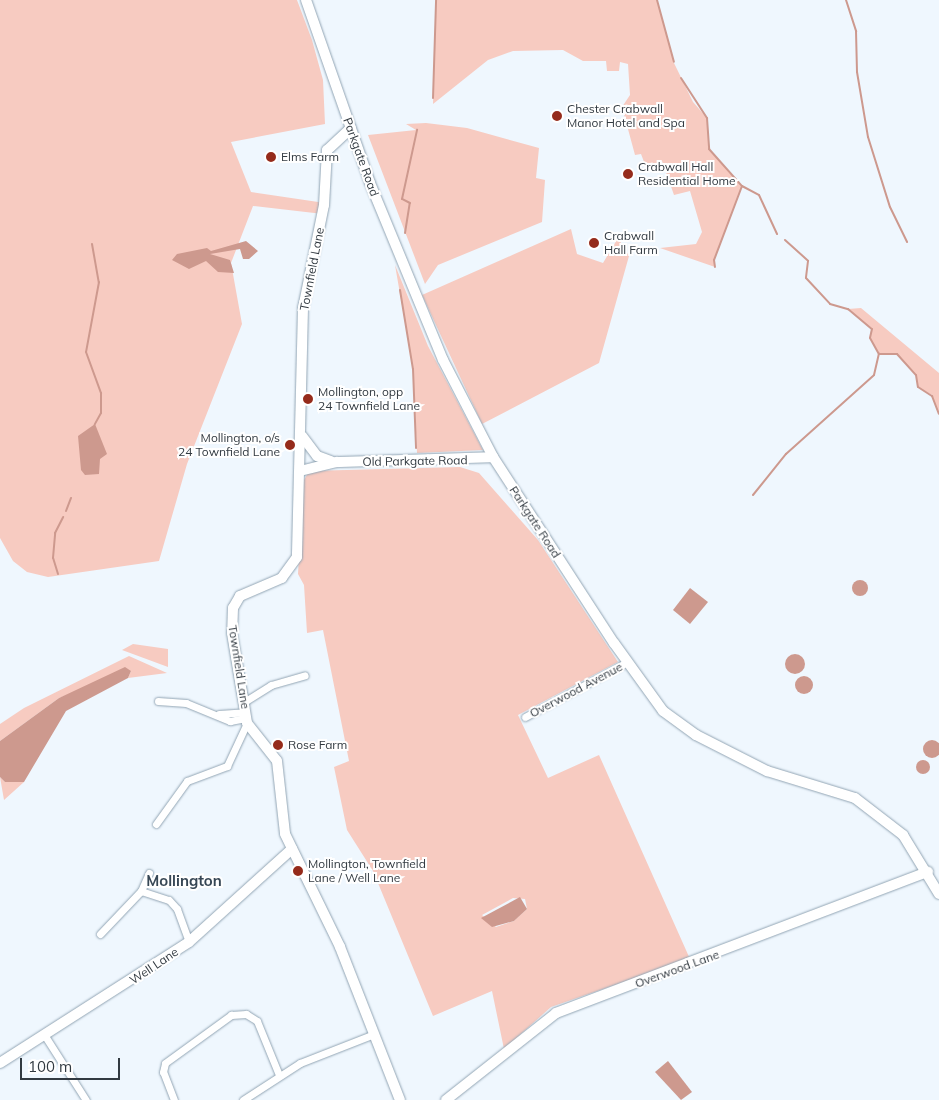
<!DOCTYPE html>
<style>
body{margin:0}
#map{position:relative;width:939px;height:1100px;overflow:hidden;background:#eff7fe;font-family:Mulish,sans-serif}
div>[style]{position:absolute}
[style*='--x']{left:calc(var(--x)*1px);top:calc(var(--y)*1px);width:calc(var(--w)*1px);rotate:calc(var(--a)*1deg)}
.green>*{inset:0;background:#f7cbc1}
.water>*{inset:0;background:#cd998e}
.round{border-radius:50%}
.stream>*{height:2px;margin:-1px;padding:0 1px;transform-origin:1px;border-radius:1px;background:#cd998e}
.roads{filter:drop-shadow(0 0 1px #92a5b4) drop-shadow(0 0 1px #92a5b4)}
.street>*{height:7px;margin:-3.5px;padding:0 3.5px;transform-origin:3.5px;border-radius:3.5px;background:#fff}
.secondary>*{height:10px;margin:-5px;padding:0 5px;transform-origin:5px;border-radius:5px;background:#fff}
.primary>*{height:10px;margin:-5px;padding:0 5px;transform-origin:5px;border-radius:5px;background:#fff}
.dots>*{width:14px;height:14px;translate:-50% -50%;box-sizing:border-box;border:2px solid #fff;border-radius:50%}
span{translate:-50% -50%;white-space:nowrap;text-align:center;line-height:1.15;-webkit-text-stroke:4px #fff;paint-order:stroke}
.poi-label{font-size:12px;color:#323a41}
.left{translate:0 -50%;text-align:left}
.right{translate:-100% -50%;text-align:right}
.street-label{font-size:12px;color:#323a41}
.quarter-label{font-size:15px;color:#374755;font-weight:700}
.scale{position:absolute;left:20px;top:1058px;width:100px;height:22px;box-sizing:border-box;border:2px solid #323a41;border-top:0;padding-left:6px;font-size:15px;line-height:18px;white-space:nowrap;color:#323a41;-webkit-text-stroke:4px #fff;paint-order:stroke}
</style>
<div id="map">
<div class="green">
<i style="clip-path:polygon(0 0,297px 0,312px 40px,323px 80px,325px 124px,231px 142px,251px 192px,325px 203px,323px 214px,253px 206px,231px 263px,242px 324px,187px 464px,159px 561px,48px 577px,27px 572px,13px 561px,0 538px)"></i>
<i style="clip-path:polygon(436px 0,657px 0,674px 63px,693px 102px,707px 118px,709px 149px,742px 186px,714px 259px,715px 267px,660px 248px,696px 244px,702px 232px,690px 191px,674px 195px,662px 161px,646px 167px,641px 154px,635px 155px,622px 107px,630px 95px,628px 64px,620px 62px,619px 71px,607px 71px,606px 61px,583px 61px,563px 50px,513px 51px,488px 60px,433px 104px)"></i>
<i style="clip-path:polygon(426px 123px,467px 128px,539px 148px,536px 178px,545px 180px,542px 222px,438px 265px,425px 284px,368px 135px,416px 130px,406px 124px)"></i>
<i style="clip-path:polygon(571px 229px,577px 254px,603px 263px,618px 238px,629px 256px,599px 363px,482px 424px,422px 295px)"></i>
<i style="clip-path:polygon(395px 265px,428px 346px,483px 450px,417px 453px,413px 369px)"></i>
<i style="clip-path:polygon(861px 308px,939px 373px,939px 414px,932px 395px,918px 387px,916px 375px,897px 354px,879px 354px,870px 338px,871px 329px,848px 309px)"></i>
<i style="clip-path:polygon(evenodd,460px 467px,479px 473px,538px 540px,618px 662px,518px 715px,548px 778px,599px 755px,690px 959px,551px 1007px,504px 1049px,492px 991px,433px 1016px,373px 871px,347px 830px,334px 767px,349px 761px,323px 630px,307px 633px,304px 585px,298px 574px,303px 482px,309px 471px,460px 467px,513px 898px,525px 899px,527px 909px,514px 921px,496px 927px,482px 915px,513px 898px)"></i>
<i style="clip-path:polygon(133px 644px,168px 649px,168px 667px,122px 650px)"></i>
<i style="clip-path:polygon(129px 656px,167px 673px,128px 678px,131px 671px,59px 698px,0 741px,0 724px,24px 708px)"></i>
<i style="clip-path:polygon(0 777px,5px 782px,24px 782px,4px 800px)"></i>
</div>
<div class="water">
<i style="clip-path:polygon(246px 241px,258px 251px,249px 259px,243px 259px,240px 249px,210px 254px,230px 260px,234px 273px,218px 272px,206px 261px,189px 269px,172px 260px,177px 254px,207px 248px,211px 251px)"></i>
<i style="clip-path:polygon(95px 424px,107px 454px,100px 459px,99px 474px,85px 475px,81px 470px,78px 436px)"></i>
<i class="round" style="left:852px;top:580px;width:16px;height:16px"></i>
<i style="clip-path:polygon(690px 588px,708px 602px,690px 624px,673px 610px)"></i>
<i class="round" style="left:785px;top:654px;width:20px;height:20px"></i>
<i style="clip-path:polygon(125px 667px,131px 671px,128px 678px,66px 711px,24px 782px,5px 782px,0 777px,0 741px,59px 698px)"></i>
<i class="round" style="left:795px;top:676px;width:18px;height:18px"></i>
<i class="round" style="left:923px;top:740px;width:18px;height:18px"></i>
<i class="round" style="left:916px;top:760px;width:14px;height:14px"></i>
<i style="clip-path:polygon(520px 897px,527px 909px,514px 921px,492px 927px,481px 918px)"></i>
<i style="clip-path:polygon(668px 1061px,692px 1092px,681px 1100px,655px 1072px)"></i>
</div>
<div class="stream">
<i style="--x:657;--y:0;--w:64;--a:74.7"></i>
<i style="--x:846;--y:0;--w:33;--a:72"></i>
<i style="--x:856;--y:31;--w:41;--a:88.6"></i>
<i style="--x:857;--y:72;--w:66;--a:80.4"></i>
<i style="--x:868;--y:137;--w:73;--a:72.6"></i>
<i style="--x:890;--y:207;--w:39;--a:64"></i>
<i style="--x:681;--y:78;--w:48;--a:57"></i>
<i style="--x:707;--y:118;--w:31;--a:86"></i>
<i style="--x:709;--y:149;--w:50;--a:48.3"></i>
<i style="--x:742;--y:186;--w:79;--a:110.7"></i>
<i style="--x:714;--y:260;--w:7;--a:82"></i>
<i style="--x:433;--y:98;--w:98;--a:-88.2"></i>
<i style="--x:742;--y:186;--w:19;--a:28"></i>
<i style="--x:759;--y:195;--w:43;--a:65.2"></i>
<i style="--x:405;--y:233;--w:30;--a:-81"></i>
<i style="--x:410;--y:203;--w:9;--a:-153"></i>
<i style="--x:402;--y:199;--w:71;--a:-77.7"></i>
<i style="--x:785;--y:240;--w:31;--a:42"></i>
<i style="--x:808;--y:261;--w:17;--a:97"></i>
<i style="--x:806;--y:278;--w:35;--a:47"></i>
<i style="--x:830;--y:304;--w:19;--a:16"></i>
<i style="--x:848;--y:309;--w:31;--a:40"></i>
<i style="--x:872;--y:329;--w:9;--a:103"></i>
<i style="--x:870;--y:338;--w:18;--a:61"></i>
<i style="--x:879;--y:354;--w:18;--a:0"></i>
<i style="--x:897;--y:354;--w:28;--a:48"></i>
<i style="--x:916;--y:375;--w:12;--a:81"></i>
<i style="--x:918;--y:387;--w:17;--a:33"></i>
<i style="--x:932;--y:396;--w:19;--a:69"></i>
<i style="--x:92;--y:244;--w:39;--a:80"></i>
<i style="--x:99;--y:282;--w:71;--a:100.5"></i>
<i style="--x:86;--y:352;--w:44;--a:69.9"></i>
<i style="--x:101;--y:393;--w:20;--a:90"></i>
<i style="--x:101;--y:413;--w:13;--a:119"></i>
<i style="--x:400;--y:290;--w:80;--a:80.7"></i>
<i style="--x:413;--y:369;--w:79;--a:87.8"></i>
<i style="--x:753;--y:495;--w:53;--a:-51.2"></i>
<i style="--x:786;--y:454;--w:118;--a:-41.9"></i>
<i style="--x:874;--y:375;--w:22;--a:-77"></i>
<i style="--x:66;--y:511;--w:14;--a:-69"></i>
<i style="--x:58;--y:574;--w:17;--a:-107"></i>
<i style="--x:53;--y:558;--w:25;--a:-85"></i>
<i style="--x:55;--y:533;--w:18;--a:-63"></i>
</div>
<div class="roads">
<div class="street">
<i style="--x:158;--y:701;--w:28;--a:4"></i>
<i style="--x:186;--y:703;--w:48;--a:22.2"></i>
<i style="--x:230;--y:721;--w:16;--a:-11"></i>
<i style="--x:244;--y:702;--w:32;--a:-32"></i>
<i style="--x:271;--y:685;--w:35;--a:-16"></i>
<i style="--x:219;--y:714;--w:26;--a:-4"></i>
<i style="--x:525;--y:717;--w:116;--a:-28.3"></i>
<i style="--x:156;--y:824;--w:53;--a:-54.2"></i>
<i style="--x:187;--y:781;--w:43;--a:-20.6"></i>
<i style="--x:227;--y:766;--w:47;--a:-65.1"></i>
<i style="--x:149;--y:873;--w:20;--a:114"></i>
<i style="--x:141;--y:891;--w:29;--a:18"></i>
<i style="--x:169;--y:900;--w:12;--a:48"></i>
<i style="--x:177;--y:909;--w:35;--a:70"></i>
<i style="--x:100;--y:934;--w:59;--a:-46.4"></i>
<i style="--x:45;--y:1036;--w:76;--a:57.4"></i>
<i style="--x:174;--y:1100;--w:30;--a:-111"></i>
<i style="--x:163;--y:1072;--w:9;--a:-77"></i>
<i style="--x:165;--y:1063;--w:82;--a:-36"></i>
<i style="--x:231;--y:1015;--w:15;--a:-4"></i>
<i style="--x:246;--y:1014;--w:13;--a:32"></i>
<i style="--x:257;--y:1021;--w:58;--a:67.8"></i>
<i style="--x:243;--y:1100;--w:68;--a:-33"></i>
<i style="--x:300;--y:1063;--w:79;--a:-21.4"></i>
</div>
<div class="secondary">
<i style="--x:351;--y:128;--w:33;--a:137"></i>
<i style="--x:327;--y:150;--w:55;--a:93.1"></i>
<i style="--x:324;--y:205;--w:105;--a:101.5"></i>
<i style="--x:303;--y:308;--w:249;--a:91.4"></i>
<i style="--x:297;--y:557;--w:26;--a:126"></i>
<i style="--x:282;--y:578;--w:46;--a:156.8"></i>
<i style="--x:240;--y:596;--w:14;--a:120"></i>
<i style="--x:233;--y:608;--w:25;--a:92"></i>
<i style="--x:232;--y:633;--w:91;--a:80.5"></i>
<i style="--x:247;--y:723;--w:48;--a:51.7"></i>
<i style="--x:277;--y:761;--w:73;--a:83.7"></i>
<i style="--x:285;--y:834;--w:126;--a:64"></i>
<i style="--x:340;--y:947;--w:164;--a:68.6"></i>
<i style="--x:302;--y:436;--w:25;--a:53"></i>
<i style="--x:317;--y:456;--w:15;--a:20"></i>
<i style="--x:300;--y:471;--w:38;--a:-14"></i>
<i style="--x:337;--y:462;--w:156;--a:-1.8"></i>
<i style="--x:0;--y:1063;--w:224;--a:-32.6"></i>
<i style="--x:189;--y:942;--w:139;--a:-42.1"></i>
<i style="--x:446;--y:1100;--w:140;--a:-38.3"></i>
<i style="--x:556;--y:1013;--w:398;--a:-20.8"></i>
</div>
<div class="primary">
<i style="--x:306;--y:0;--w:194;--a:70.7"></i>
<i style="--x:370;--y:183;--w:191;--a:67.6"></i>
<i style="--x:443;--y:360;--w:109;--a:62.7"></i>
<i style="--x:493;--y:457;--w:222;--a:57"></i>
<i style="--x:614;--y:643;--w:84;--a:54.2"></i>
<i style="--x:663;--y:711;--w:41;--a:36"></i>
<i style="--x:696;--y:735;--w:80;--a:26.9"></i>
<i style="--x:767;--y:771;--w:92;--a:17.1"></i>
<i style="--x:855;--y:798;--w:61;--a:37.6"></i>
<i style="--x:903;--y:835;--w:69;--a:58.6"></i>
</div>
</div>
<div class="dots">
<i style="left:557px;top:116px;background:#952b1b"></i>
<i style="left:271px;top:157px;background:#952b1b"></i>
<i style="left:628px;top:174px;background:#952b1b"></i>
<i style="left:594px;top:243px;background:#952b1b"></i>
<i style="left:308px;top:399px;background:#952b1b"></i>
<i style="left:290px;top:445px;background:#952b1b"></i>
<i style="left:278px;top:745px;background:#952b1b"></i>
<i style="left:298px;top:871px;background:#952b1b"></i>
</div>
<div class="poi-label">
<span class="left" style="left:567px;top:116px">Chester Crabwall<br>Manor Hotel and Spa</span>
<span class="left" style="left:281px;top:157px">Elms Farm</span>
<span class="left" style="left:638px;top:174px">Crabwall Hall<br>Residential Home</span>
<span class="left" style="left:604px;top:243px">Crabwall<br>Hall Farm</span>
<span class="left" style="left:318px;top:399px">Mollington, opp<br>24 Townfield Lane</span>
<span class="right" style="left:280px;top:445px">Mollington, o/s<br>24 Townfield Lane</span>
<span class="left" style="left:288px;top:745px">Rose Farm</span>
<span class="left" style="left:308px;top:871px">Mollington, Townfield<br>Lane / Well Lane</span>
</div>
<div class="street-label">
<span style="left:361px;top:157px;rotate:70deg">Parkgate Road</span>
<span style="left:312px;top:269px;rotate:-79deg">Townfield Lane</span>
<span style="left:415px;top:461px;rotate:-1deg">Old Parkgate Road</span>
<span style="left:535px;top:522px;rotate:57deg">Parkgate Road</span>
<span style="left:239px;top:667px;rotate:81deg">Townfield Lane</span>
<span style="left:576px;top:690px;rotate:-28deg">Overwood Avenue</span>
<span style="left:154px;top:966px;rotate:-34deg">Well Lane</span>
<span style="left:677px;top:969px;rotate:-20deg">Overwood Lane</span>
</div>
<div class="quarter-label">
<span style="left:184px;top:881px">Mollington</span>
</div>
<div class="scale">100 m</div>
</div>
